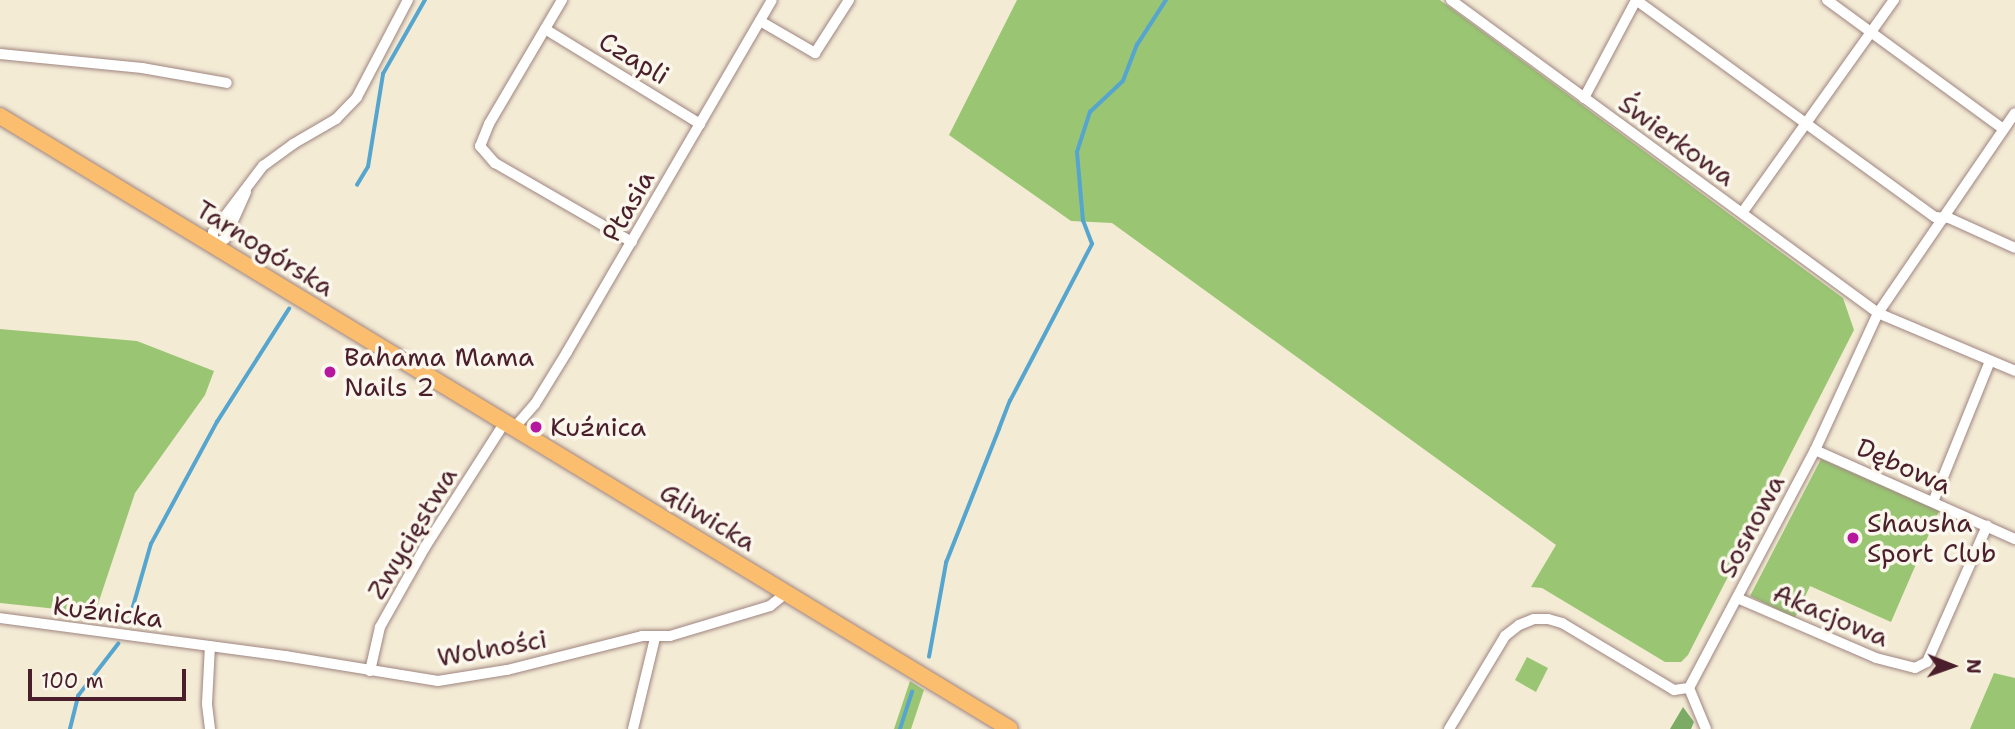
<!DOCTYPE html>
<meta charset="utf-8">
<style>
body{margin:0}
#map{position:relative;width:2015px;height:729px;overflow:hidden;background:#f4ebd5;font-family:"Shantell Sans",sans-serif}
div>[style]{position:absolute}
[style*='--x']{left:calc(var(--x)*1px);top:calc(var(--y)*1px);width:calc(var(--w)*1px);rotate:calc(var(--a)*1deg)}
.green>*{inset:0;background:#9ac673}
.forest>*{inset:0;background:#7bab65}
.stream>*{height:3.5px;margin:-1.75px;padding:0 1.75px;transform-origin:1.75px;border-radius:1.75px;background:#55a5cf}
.roads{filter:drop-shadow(0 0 2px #9f8580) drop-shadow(0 0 2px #9f8580)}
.minor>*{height:10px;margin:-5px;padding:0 5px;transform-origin:5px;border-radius:5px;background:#fff}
.primary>*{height:16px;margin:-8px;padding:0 8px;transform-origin:8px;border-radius:8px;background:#fbbd6e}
.dots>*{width:19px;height:19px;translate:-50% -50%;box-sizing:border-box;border:4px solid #fbf7ec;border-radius:50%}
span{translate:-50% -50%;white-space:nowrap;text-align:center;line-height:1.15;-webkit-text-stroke:7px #fbf7ec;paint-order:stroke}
.street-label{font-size:26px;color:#4a1f2b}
.poi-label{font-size:26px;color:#4a1f2b}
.left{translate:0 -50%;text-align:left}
.north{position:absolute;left:1917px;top:631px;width:70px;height:70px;-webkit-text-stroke:5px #fbf7ec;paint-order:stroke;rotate:91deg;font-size:19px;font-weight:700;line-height:28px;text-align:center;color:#4a1f2b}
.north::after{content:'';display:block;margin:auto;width:24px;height:32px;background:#4a1f2b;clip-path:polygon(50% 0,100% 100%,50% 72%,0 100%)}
.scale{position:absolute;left:28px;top:669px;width:158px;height:32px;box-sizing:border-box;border:4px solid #4a1f2b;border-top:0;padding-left:9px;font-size:21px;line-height:24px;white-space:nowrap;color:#4a1f2b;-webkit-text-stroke:5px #fbf7ec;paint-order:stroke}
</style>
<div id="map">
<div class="green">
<i style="clip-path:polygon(1017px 0,1440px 0,1843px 298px,1854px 330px,1688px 655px,1681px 662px,1665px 662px,1542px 588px,1531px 587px,1556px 545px,1112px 223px,1071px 221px,949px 135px)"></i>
<i style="clip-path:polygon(0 329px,137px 341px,214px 371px,205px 395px,135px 493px,95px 613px,0 603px)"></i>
<i style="clip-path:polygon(1821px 459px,1939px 511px,1891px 622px,1810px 586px,1795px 618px,1750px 596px)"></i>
<i style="clip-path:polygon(1527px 657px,1548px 668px,1536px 692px,1515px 680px)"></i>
<i style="clip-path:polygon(1994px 673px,2015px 678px,2015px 729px,1970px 729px)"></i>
<i style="clip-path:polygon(910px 681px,924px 690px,911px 729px,894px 729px)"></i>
</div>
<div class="forest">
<i style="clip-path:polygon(1683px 707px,1694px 722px,1691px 729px,1670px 729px)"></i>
</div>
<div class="stream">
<i style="--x:357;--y:185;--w:21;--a:-59"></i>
<i style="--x:368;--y:167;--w:94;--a:-80.8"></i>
<i style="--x:383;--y:74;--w:85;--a:-60.4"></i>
<i style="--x:128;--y:624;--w:83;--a:-74"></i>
<i style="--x:151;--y:544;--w:139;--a:-61.6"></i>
<i style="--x:217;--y:422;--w:134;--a:-57.5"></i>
<i style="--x:929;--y:657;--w:96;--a:-79.7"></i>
<i style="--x:946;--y:563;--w:144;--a:-68.4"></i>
<i style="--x:999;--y:429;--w:30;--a:-69"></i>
<i style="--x:1010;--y:401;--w:177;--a:-62.4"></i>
<i style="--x:1092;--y:244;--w:25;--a:-111"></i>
<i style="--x:1083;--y:221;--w:69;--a:-95"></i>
<i style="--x:1077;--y:152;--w:42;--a:-72"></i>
<i style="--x:1090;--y:112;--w:45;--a:-43.2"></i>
<i style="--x:1123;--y:81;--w:39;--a:-69"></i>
<i style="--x:1137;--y:45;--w:54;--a:-57.2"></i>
<i style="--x:70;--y:729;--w:34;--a:-76"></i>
<i style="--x:78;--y:696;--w:66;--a:-52.4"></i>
<i style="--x:900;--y:729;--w:39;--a:-72"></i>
</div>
<div class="roads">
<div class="minor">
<i style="--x:562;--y:0;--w:144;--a:120.5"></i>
<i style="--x:489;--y:124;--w:24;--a:112"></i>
<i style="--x:480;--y:146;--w:23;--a:49"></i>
<i style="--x:495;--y:163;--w:158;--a:30"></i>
<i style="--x:1451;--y:0;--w:529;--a:36.24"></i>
<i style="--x:1878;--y:313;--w:149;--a:22.9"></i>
<i style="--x:1636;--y:0;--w:369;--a:36"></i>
<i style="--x:1935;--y:217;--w:14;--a:4"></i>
<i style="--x:1949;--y:218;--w:72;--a:24.4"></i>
<i style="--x:1827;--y:0;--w:218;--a:36.2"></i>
<i style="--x:760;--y:21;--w:64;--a:30.2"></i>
<i style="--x:815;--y:53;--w:63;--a:-57.3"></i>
<i style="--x:545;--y:29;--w:182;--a:31.5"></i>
<i style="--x:0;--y:54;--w:143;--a:5.6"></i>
<i style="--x:142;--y:68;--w:86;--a:10"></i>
<i style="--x:1584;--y:98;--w:111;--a:-62"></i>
<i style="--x:246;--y:192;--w:51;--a:114.1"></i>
<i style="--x:225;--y:239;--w:13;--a:157"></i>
<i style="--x:213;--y:244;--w:12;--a:-90"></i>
<i style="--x:213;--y:232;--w:83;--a:-52.9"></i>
<i style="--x:263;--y:166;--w:37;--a:-36"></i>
<i style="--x:293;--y:144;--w:50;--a:-30.2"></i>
<i style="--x:336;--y:119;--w:30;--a:-46"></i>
<i style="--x:357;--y:97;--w:110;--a:-62.3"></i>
<i style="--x:1742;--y:213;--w:262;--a:-54.5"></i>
<i style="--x:514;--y:428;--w:32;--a:-49"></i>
<i style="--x:535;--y:404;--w:61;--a:-58.4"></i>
<i style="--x:567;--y:352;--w:407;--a:-59.8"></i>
<i style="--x:1815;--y:450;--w:219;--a:24"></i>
<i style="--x:1933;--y:502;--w:152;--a:-68"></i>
<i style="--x:1737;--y:598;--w:151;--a:23.3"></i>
<i style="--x:1876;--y:658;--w:40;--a:14.4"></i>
<i style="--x:1915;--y:668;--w:13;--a:-27"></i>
<i style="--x:1927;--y:662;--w:149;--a:-66.2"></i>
<i style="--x:0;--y:618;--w:288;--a:7.6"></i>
<i style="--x:285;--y:656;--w:155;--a:9.3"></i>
<i style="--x:438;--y:681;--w:70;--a:-9.1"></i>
<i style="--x:507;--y:670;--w:139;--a:-14.1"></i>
<i style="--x:642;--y:636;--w:28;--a:0"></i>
<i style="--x:670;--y:636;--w:104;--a:-16.7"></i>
<i style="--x:770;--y:606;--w:21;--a:-39"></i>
<i style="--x:370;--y:671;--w:45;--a:-77.2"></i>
<i style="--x:380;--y:627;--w:92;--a:-60.6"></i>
<i style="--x:425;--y:547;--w:148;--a:-57.4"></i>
<i style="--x:1689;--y:688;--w:44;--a:67.5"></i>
<i style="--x:210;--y:729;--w:26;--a:-97"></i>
<i style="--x:207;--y:703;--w:57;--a:-87"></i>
<i style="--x:633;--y:729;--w:94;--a:-76.4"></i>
<i style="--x:1449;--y:729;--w:109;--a:-58.9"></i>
<i style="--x:1505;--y:636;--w:18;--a:-38"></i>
<i style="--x:1519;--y:625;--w:16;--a:-22"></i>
<i style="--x:1534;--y:619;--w:14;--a:0"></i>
<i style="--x:1548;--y:619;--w:15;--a:16"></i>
<i style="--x:1562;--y:623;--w:131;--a:30.9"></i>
<i style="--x:1674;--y:690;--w:15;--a:-8"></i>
<i style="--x:1689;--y:688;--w:269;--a:-62.1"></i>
<i style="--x:1815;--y:450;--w:151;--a:-65.3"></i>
<i style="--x:1878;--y:313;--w:242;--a:-55.6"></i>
</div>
<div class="primary">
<i style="--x:0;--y:116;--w:1181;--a:31.25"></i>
</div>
</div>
<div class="dots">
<i style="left:330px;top:372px;background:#b5179e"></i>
<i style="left:536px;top:427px;background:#b5179e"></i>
<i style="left:1853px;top:538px;background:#b5179e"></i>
</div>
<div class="street-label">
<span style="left:634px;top:58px;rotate:31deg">Czapli</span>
<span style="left:1677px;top:140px;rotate:36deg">Świerkowa</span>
<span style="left:628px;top:206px;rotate:-60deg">Ptasia</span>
<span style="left:265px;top:248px;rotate:32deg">Tarnogórska</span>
<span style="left:1904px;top:466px;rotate:24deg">Dębowa</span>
<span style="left:708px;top:517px;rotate:31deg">Gliwicka</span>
<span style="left:1751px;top:526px;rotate:-62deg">Sosnowa</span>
<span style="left:412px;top:533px;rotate:-59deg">Zwycięstwa</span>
<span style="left:108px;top:612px;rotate:7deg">Kuźnicka</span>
<span style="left:1831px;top:615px;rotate:23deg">Akacjowa</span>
<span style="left:492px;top:648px;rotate:-10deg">Wolności</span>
</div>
<div class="poi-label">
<span class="left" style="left:344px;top:372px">Bahama Mama<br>Nails 2</span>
<span class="left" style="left:550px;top:427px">Kuźnica</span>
<span class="left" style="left:1867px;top:538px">Shausha<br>Sport Club</span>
</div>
<div class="north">N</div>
<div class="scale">100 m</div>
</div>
